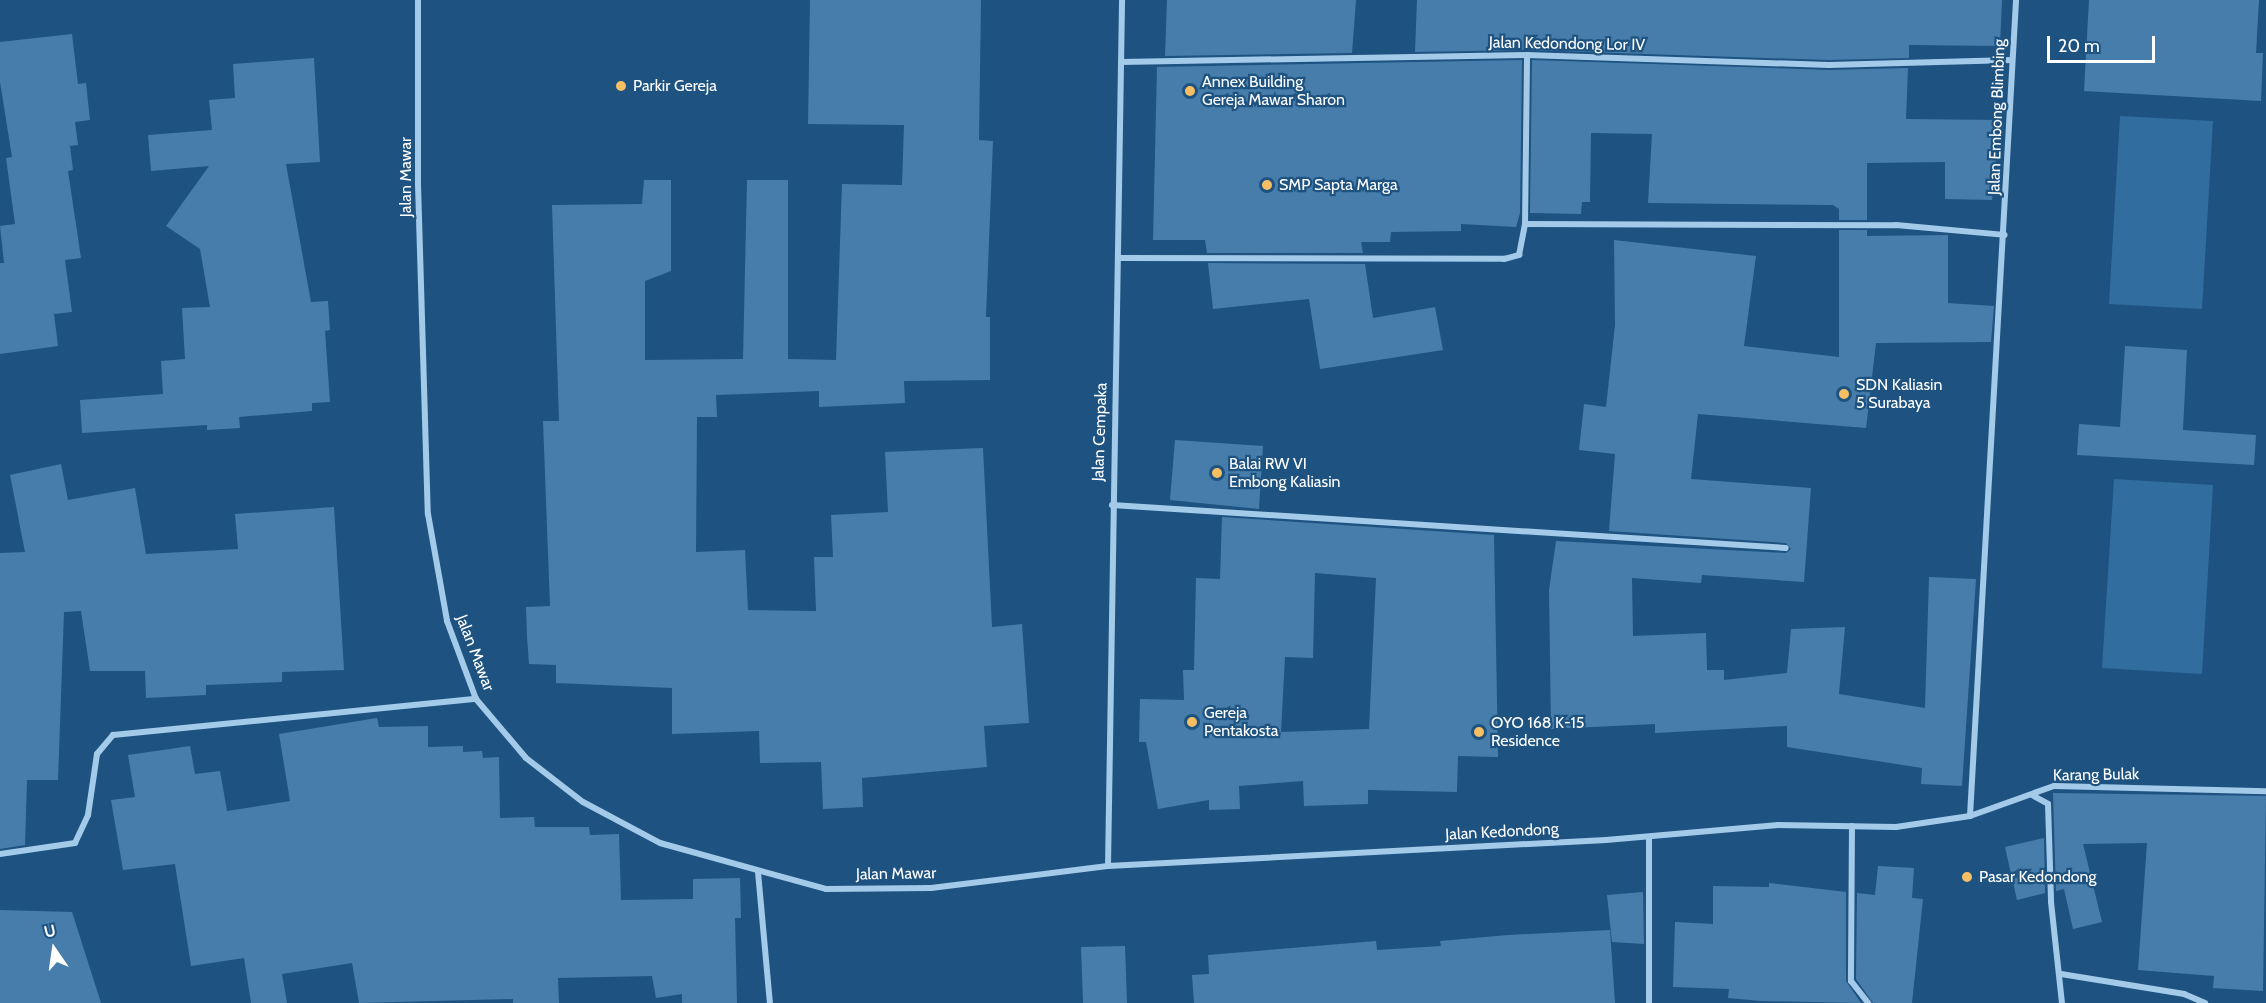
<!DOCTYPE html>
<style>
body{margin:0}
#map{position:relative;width:2266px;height:1003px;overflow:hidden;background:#1e5381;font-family:Cabin,sans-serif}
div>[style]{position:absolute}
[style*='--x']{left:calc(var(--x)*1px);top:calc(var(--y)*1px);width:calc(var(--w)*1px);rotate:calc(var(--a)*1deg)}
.green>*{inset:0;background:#326da0}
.building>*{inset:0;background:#477dab}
.street>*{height:6px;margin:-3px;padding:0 3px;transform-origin:3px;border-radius:3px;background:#a4cae9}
.dots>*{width:16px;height:16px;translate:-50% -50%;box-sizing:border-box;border:3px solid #1e5381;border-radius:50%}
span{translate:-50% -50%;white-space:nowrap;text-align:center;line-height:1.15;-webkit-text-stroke:4.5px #1e5381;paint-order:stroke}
.street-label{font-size:16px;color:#fff}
.poi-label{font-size:16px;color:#fff}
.left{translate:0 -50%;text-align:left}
.north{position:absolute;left:24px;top:919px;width:60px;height:60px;-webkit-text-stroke:4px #1e5381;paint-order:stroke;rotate:347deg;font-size:16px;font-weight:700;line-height:24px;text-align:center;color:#fff}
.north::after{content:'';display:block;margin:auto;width:21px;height:27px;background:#fff;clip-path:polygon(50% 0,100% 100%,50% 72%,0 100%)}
.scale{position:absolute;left:2047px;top:36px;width:108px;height:27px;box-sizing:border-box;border:3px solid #fff;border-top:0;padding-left:8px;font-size:18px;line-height:21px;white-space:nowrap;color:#fff;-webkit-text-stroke:4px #1e5381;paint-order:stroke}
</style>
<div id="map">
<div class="green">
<i style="clip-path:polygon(2120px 116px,2213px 121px,2202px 309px,2109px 304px)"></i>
<i style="clip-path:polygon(2114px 479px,2213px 485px,2202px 674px,2102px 668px)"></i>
</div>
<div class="building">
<i style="clip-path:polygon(810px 0,981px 0,979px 140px,993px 141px,986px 317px,990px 317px,990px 380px,904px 381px,905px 403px,819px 407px,819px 391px,716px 395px,717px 417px,697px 417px,696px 552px,745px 550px,748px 610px,816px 611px,814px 557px,833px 557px,831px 515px,888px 512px,885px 452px,983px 448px,992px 627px,1022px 624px,1029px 723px,984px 726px,987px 767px,862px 778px,863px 807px,823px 809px,821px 762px,760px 763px,759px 731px,672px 734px,672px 688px,556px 683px,556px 665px,529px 664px,527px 637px,526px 607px,550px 606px,543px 421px,559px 421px,552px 205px,642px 204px,644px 180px,671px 180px,671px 271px,645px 281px,645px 360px,743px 359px,747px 180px,788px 180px,788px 359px,836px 360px,842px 184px,902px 185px,904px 125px,808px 124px)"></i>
<i style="clip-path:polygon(1167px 0,1356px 0,1352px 53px,1165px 56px)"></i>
<i style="clip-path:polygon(1417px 0,2002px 0,2000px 46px,1909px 45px,1909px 58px,1829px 60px,1527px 50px,1415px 52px)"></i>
<i style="clip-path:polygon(2089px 0,2259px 0,2256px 53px,2263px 53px,2261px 101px,2084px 91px)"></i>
<i style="clip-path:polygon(72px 34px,78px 84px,86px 83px,90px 120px,75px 122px,78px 145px,70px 146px,73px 170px,68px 171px,81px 258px,65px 260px,72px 312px,54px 314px,58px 346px,0 354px,0 263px,4px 263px,0 226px,15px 224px,6px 158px,12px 157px,0 82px,0 42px)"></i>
<i style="clip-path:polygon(314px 58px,320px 162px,286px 164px,311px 302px,328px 301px,330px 330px,325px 331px,330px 402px,312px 403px,312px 411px,239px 417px,240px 428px,207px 430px,207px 425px,82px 433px,80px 400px,163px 394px,161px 361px,185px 359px,182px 308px,210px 307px,200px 249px,166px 226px,209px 166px,151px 171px,148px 135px,212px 130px,209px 100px,235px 98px,233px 64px)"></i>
<i style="clip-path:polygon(1522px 60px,1520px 213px,1516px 227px,1461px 224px,1461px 231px,1391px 232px,1390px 242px,1361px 242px,1363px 253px,1207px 253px,1205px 240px,1153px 240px,1157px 67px)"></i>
<i style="clip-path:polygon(1532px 60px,1829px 70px,1908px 68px,1906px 119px,2000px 120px,1992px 200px,1945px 199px,1945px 162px,1867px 163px,1867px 220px,1839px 220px,1839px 209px,1833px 205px,1648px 203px,1652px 134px,1591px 133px,1590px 202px,1582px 202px,1581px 214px,1530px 213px)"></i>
<i style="clip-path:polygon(1839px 230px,1867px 230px,1867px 236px,1948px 235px,1948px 303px,1994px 306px,1991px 342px,1876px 343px,1866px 428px,1698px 414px,1691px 479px,1811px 488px,1804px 582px,1702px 575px,1701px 583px,1632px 578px,1633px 636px,1706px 633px,1707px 670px,1724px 670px,1724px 680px,1787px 673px,1791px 629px,1845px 627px,1839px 694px,1925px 708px,1929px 577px,1976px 579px,1962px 786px,1921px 784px,1922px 768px,1787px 747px,1787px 726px,1655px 733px,1655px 724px,1551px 729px,1549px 590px,1556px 541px,1786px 553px,1791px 549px,1786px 543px,1609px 531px,1615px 454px,1579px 450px,1584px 404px,1606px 407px,1615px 325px,1614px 240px,1756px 256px,1744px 346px,1839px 357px)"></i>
<i style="clip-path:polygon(1208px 263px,1365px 264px,1373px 318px,1435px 307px,1443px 350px,1320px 369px,1309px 299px,1213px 309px)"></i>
<i style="clip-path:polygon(2125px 346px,2187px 350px,2183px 430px,2256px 435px,2254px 465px,2077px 455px,2079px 424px,2120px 427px)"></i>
<i style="clip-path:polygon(1175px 440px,1263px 446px,1259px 509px,1170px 500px)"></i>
<i style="clip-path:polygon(61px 464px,68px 500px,135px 488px,146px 554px,238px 549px,235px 514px,334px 507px,344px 670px,282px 672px,282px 682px,206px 685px,206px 695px,146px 698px,145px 671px,90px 671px,81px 611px,64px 612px,58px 780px,27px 780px,25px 845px,0 849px,0 553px,25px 552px,10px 475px)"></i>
<i style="clip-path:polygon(evenodd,1222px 517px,1494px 535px,1498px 757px,1458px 756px,1457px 792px,1368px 790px,1368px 804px,1304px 806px,1303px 781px,1239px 786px,1240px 809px,1209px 810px,1209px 800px,1158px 809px,1146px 742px,1139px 742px,1140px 699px,1184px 700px,1183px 670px,1194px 670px,1196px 578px,1220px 579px,1222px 517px,1315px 573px,1376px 578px,1369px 729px,1281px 732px,1285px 657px,1313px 658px,1315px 573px)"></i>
<i style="clip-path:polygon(377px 718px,379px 727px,428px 726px,428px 747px,463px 746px,463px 752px,482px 751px,483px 758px,499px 757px,500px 818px,534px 817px,535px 827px,589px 827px,590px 835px,619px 834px,621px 900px,693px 899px,693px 879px,740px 878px,741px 918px,735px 918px,737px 1003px,682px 1003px,682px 994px,656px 998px,652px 976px,558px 978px,559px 1003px,513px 1003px,513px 999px,359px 1003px,352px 963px,282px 974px,287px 1003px,251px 1003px,244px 958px,191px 966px,175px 864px,123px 870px,111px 800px,135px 797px,128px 755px,190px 746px,195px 774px,220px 771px,227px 811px,290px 801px,279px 734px)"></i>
<i style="clip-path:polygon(2053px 793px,2266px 796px,2263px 991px,2213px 988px,2214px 976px,2138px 970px,2147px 843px,2083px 844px,2102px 922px,2073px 929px,2064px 889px,2056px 891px)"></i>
<i style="clip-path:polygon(2044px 838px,2045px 893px,2017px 900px,2005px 847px)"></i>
<i style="clip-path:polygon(1878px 866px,1914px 868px,1912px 898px,1923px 899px,1912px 1003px,1873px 1003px,1856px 979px,1857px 893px,1875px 895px)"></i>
<i style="clip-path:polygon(1769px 883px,1846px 892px,1846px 981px,1861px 1003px,1761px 1001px,1728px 998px,1729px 989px,1673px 987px,1675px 922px,1713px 924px,1713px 886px,1769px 887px)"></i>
<i style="clip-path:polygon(1643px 892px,1644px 944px,1612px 942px,1607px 895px)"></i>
<i style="clip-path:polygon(0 910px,72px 912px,101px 1003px,0 1003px)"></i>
<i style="clip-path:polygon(1610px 930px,1615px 1003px,1194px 1003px,1192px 975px,1209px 974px,1208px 955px,1376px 941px,1377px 950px,1441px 946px,1440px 941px,1508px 935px)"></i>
<i style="clip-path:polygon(1125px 946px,1127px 1003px,1083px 1003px,1081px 947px)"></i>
</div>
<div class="street">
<i style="--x:418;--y:0;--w:184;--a:90"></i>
<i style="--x:418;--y:184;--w:330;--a:88.3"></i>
<i style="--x:428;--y:514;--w:109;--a:79.9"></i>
<i style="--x:447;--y:621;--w:83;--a:69.6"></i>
<i style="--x:476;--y:699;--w:77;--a:49.7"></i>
<i style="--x:526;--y:758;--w:72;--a:37.7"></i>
<i style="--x:583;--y:802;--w:87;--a:28"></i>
<i style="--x:660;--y:843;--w:172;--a:15.5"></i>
<i style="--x:826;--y:889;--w:105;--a:-0.5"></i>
<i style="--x:931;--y:888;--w:178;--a:-7.1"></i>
<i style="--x:1108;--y:866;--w:499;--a:-3"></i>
<i style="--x:1606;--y:840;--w:173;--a:-5"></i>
<i style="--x:1778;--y:825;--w:118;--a:1"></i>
<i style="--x:1896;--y:827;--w:75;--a:-8.5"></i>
<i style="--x:1970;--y:816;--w:89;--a:-19.7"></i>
<i style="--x:2054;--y:786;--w:212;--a:1.4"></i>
<i style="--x:1121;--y:62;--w:406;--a:-1"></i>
<i style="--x:1527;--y:55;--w:302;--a:1.9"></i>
<i style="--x:1829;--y:65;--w:183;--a:-1.6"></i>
<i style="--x:1525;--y:224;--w:169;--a:-89.3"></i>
<i style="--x:1118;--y:258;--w:386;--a:0.1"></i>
<i style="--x:1504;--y:259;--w:16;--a:-15"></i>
<i style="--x:1519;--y:255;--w:32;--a:-79"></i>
<i style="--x:1525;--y:224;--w:371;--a:0.2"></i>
<i style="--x:1896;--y:225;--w:109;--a:5.2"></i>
<i style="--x:1112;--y:505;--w:675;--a:3.65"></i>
<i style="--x:2032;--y:795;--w:18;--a:29"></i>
<i style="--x:2048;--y:804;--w:98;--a:88.2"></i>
<i style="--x:2051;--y:902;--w:102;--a:83.8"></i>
<i style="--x:1970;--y:816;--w:817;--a:-86.77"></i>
<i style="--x:1852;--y:826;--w:155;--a:90.4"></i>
<i style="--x:1851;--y:981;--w:28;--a:52"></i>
<i style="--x:1649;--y:837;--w:166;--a:90"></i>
<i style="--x:0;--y:854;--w:76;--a:-8.3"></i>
<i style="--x:75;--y:843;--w:31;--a:-65"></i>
<i style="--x:88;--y:815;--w:62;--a:-81.6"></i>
<i style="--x:97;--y:754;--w:25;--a:-50"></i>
<i style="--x:113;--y:735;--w:365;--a:-5.7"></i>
<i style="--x:1108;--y:866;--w:866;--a:-89.07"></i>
<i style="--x:758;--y:872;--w:132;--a:84.8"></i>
<i style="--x:2061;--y:974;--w:125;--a:9.2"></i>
<i style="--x:2184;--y:994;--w:23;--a:23"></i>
</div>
<div class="dots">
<i style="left:621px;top:86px;background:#f7bf64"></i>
<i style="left:1190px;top:91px;background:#f7bf64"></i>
<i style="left:1267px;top:185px;background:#f7bf64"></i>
<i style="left:1844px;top:394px;background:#f7bf64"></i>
<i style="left:1217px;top:473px;background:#f7bf64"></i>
<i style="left:1192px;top:722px;background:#f7bf64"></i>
<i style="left:1479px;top:732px;background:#f7bf64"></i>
<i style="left:1967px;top:877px;background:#f7bf64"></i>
</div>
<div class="street-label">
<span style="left:1567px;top:44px;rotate:1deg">Jalan Kedondong Lor IV</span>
<span style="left:1997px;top:117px;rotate:-88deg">Jalan Embong Blimbing</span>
<span style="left:406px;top:177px;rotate:-90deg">Jalan Mawar</span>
<span style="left:1100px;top:432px;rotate:-88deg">Jalan Cempaka</span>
<span style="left:475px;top:653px;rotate:69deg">Jalan Mawar</span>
<span style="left:2096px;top:775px;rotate:-1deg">Karang Bulak</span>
<span style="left:1502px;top:832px;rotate:-3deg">Jalan Kedondong</span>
<span style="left:896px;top:874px;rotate:-1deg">Jalan Mawar</span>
</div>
<div class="poi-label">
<span class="left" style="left:1202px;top:91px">Annex Building<br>Gereja Mawar Sharon</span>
<span class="left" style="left:633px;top:86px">Parkir Gereja</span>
<span class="left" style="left:1279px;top:185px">SMP Sapta Marga</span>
<span class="left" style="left:1856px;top:394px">SDN Kaliasin<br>5 Surabaya</span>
<span class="left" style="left:1229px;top:473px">Balai RW VI<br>Embong Kaliasin</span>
<span class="left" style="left:1204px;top:722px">Gereja<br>Pentakosta</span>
<span class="left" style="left:1491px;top:732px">OYO 168 K-15<br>Residence</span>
<span class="left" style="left:1979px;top:877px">Pasar Kedondong</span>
</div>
<div class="north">U</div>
<div class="scale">20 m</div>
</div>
